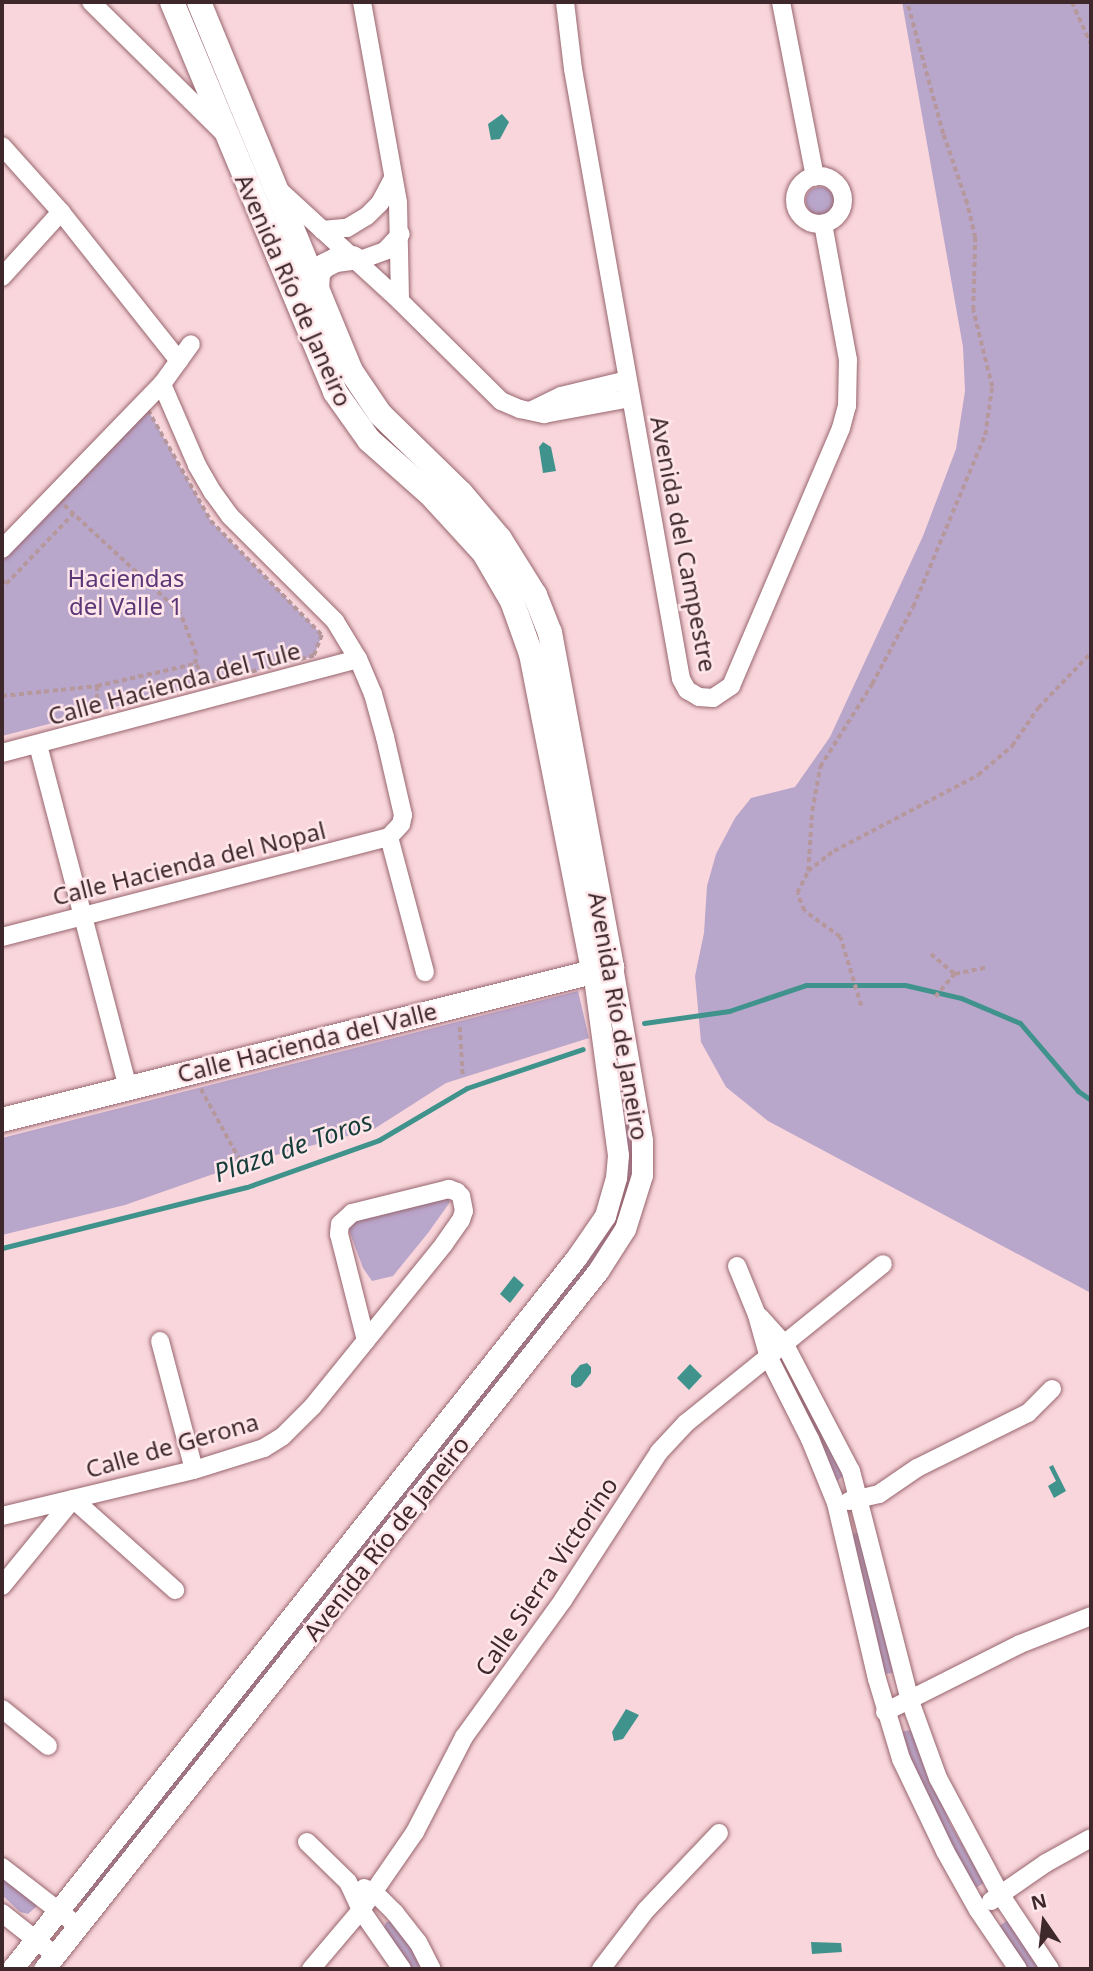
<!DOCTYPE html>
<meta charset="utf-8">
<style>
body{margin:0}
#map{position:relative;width:1093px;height:1971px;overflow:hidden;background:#f9d6db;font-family:"Noto Sans",sans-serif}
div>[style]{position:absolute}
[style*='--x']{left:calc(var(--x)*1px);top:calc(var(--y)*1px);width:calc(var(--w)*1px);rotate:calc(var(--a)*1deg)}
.green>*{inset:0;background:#b9a6cb}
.round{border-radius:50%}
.water>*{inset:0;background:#40938c}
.stream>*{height:5px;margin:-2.5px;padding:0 2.5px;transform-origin:2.5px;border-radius:2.5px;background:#40938c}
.path>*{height:3.5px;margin-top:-1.75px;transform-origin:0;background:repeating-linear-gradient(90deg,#b5979c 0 5px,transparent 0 8.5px)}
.roads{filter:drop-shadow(0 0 2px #98656e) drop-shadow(0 0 2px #98656e)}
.minor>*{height:18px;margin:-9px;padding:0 9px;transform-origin:9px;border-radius:9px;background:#fff}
.minor>.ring{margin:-9px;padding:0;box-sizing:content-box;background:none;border:18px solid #fff;border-radius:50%}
.tertiary>*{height:21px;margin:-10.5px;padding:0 10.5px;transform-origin:10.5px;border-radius:10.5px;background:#fff}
.secondary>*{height:24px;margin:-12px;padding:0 12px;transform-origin:12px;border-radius:12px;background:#fff}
span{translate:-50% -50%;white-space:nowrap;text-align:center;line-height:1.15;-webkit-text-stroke:5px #ffe6ea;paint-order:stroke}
.street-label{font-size:24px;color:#3e282c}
.park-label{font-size:24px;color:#5b3777}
.water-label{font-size:26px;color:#163d3a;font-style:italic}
.frame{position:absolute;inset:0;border:4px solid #3e282c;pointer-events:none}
.north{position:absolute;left:1009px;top:1887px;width:70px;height:70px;-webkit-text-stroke:5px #ffe6ea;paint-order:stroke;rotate:346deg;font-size:19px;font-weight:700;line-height:28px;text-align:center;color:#3e282c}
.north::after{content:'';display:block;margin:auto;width:24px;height:32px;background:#3e282c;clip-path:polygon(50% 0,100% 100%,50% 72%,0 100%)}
</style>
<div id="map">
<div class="green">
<i style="clip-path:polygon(902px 2px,1091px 2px,1091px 1293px,768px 1121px,726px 1087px,701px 1042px,695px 976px,704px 933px,707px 886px,716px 854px,735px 818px,751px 798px,795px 787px,830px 737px,923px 536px,956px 449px,965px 391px,963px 347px)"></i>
<i class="round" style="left:806px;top:187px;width:28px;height:28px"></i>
<i style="clip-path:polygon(148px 410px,211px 521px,322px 635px,314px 656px,2px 736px,2px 562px)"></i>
<i style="clip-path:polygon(607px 981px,633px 1157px,631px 1181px,618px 1223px,604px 1247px,453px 1442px,86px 1903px,80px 1898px,613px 1212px,600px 986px)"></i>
<i style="clip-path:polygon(578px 991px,589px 1038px,446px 1083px,374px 1129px,242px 1164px,125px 1205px,2px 1235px,2px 1138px)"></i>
<i style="clip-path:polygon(443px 1191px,450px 1202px,428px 1233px,393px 1276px,372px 1281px,363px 1268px,349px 1230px,361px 1208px)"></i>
<i style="clip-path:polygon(792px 1379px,844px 1475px,836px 1482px,785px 1384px)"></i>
<i style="clip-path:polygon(861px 1532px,893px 1673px,883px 1674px,849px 1535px)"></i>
<i style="clip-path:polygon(911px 1730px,951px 1825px,984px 1883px,974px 1889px,920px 1788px,899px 1732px)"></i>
<i style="clip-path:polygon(2px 1873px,36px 1897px,37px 1906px,28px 1914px,20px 1912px,2px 1895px)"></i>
<i style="clip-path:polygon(1008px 1920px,1042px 1969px,1023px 1969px,996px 1928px)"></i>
<i style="clip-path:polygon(397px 1921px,427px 1969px,408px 1969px,383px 1930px,386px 1922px)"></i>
</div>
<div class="water">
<i style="clip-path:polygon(502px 114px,509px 122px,500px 139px,491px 140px,488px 124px)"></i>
<i style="clip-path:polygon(543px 442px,551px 447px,556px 471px,543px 473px,539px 447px)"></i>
<i style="clip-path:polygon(514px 1276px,524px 1285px,510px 1303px,500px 1294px)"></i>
<i style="clip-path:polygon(587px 1363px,591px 1367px,591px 1373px,581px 1386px,576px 1388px,571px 1385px,571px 1376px,580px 1365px)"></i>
<i style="clip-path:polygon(690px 1364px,702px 1376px,689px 1390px,677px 1378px)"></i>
<i style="clip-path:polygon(1053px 1465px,1066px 1491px,1054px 1498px,1048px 1486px,1056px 1481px,1049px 1467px)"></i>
<i style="clip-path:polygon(626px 1709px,639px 1715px,623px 1739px,614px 1741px,612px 1732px)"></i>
<i style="clip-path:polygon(811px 1942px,841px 1943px,842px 1952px,812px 1954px)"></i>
</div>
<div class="stream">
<i style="--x:644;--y:1023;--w:86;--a:-8"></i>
<i style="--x:729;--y:1011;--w:81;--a:-18.7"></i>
<i style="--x:806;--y:985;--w:99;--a:0"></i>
<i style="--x:905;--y:985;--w:57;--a:13.1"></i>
<i style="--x:961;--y:998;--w:64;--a:23"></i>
<i style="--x:1020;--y:1023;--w:89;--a:49.5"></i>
<i style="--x:1078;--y:1091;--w:16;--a:35"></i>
<i style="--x:2;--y:1248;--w:252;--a:-14"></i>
<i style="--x:247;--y:1187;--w:140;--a:-19.6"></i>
<i style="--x:379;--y:1140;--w:102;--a:-30.6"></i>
<i style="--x:467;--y:1088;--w:122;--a:-18.6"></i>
</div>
<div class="path">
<i style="--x:1072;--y:2;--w:46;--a:65.7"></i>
<i style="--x:148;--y:410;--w:128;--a:60.4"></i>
<i style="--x:211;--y:521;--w:159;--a:45.8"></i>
<i style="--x:322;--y:635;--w:22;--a:111"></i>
<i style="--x:314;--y:656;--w:108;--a:165.6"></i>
<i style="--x:209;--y:683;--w:24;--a:-126"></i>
<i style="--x:195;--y:664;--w:10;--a:-84"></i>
<i style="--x:196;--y:654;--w:44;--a:-111.3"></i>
<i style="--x:180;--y:613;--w:163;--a:-137.2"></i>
<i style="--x:60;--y:502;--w:127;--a:-46.3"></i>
<i style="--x:2;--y:580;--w:6;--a:45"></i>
<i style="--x:6;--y:584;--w:97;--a:-46.3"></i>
<i style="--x:97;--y:686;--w:26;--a:88"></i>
<i style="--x:2;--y:696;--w:96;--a:-6"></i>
<i style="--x:97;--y:686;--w:100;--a:-12.7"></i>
<i style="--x:808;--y:871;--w:33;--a:-38"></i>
<i style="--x:834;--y:851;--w:163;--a:-27.8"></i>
<i style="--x:978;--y:775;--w:45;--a:-40.5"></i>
<i style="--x:1012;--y:746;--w:46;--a:-55.6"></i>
<i style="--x:1038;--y:708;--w:76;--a:-46.1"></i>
<i style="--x:931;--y:954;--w:31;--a:40"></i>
<i style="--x:955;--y:974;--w:34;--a:130"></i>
<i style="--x:955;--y:974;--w:33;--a:-12"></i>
<i style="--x:861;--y:1006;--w:72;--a:-106.9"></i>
<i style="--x:840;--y:937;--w:44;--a:-144.2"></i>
<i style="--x:804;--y:911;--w:19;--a:-111"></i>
<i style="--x:797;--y:893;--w:25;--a:-63"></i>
<i style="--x:808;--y:871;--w:60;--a:-86.2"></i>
<i style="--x:812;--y:811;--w:45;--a:-79.7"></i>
<i style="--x:820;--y:767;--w:98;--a:-57.9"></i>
<i style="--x:872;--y:684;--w:87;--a:-62"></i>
<i style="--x:913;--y:607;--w:186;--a:-67.3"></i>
<i style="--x:985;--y:435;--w:49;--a:-81.7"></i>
<i style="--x:992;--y:387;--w:79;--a:-103.9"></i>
<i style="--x:973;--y:310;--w:72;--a:-88.4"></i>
<i style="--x:975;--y:238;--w:35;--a:-103"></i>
<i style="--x:967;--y:204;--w:74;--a:-108.9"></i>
<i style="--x:943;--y:134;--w:137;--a:-105.3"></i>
<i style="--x:460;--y:1027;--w:50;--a:86.6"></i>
<i style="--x:201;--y:1089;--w:85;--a:61.3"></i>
</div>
<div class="roads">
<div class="minor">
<i style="--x:91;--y:2;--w:185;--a:44.6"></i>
<i style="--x:362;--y:2;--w:204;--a:79.8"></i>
<i style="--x:398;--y:203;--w:98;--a:88.8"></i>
<i style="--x:565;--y:2;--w:67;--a:83.2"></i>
<i style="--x:573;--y:69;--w:619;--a:79.96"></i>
<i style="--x:681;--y:679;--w:13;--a:61"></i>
<i style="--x:687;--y:690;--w:14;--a:30"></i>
<i style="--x:699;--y:697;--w:14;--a:4"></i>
<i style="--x:713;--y:698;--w:22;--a:-34"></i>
<i style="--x:731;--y:686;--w:280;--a:-66.9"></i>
<i style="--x:841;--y:428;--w:23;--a:-75"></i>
<i style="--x:847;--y:406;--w:46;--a:-88.8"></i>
<i style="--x:848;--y:360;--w:138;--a:-100.4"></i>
<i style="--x:781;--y:2;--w:178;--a:79"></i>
<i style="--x:2;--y:146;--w:89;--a:48.2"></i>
<i style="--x:61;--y:212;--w:190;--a:51.6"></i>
<i class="ring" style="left:795px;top:176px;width:30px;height:30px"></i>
<i style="--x:279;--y:190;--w:164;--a:42.5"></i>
<i style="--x:400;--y:301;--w:142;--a:44.7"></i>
<i style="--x:501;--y:401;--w:21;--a:23"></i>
<i style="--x:520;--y:409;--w:25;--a:12"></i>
<i style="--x:544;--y:414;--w:87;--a:-10.5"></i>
<i style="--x:322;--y:230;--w:25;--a:-5"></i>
<i style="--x:347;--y:228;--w:23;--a:-31"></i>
<i style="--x:367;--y:216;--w:18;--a:-45"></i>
<i style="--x:380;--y:203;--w:26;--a:-62"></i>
<i style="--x:353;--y:258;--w:10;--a:6"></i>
<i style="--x:363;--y:259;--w:23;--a:-20"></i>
<i style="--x:385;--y:251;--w:23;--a:-47"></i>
<i style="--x:2;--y:277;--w:88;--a:-47.8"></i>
<i style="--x:532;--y:410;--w:32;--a:-26"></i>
<i style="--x:561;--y:396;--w:68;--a:-13.6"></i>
<i style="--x:2;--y:549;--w:230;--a:-45.9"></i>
<i style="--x:162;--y:384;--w:49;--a:-54.1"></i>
<i style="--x:38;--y:745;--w:354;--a:75.3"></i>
<i style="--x:2;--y:753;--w:368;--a:-14.8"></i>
<i style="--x:389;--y:837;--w:140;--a:75.1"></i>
<i style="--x:2;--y:937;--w:400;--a:-14.5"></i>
<i style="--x:389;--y:837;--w:18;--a:-47"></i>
<i style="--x:401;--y:824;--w:9;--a:-77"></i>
<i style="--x:403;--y:815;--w:80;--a:-103"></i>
<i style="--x:385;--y:737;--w:45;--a:-105.6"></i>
<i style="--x:373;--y:694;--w:38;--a:-113"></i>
<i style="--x:358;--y:659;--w:44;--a:-121.2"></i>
<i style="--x:335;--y:621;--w:148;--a:-135"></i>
<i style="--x:230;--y:516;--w:29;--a:-126"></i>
<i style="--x:213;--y:493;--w:32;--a:-120"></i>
<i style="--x:197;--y:465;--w:88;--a:-113.4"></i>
<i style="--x:737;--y:1266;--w:53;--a:67.8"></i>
<i style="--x:757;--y:1315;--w:45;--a:74.4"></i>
<i style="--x:769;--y:1358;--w:91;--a:63.2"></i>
<i style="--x:810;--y:1439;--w:69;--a:67.9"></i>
<i style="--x:836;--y:1503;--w:181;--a:76.9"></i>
<i style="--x:877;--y:1679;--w:84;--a:73.3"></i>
<i style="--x:901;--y:1759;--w:102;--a:64.4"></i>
<i style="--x:945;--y:1851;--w:68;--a:60.8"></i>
<i style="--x:978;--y:1910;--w:71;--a:55.9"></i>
<i style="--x:760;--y:1317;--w:38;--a:48"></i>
<i style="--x:785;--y:1345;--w:142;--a:62.4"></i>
<i style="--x:851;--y:1471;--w:237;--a:75.6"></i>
<i style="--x:910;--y:1701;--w:82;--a:70"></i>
<i style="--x:938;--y:1778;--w:132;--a:61.9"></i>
<i style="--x:1000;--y:1894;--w:90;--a:56.3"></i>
<i style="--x:160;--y:1341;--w:133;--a:75.2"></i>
<i style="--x:73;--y:1499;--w:137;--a:41.7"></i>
<i style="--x:849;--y:1501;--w:31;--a:-13"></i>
<i style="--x:879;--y:1494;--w:46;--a:-34.4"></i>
<i style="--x:917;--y:1468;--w:124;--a:-26.4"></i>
<i style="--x:1028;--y:1413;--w:34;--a:-45"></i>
<i style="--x:2;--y:1516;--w:197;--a:-13.5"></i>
<i style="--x:194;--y:1470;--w:73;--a:-17.4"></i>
<i style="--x:264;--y:1448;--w:22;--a:-32"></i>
<i style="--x:283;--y:1436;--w:42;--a:-45"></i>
<i style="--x:313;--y:1406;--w:208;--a:-51"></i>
<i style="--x:444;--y:1244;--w:29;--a:-55"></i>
<i style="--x:461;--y:1220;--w:9;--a:-72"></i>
<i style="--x:464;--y:1211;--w:15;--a:-101"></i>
<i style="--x:461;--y:1196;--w:6;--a:-135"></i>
<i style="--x:457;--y:1192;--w:9;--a:-159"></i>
<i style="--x:449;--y:1189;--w:100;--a:166.1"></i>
<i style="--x:352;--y:1213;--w:16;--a:137"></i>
<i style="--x:340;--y:1224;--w:10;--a:96"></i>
<i style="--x:339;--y:1234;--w:110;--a:75.8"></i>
<i style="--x:2;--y:1586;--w:112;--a:-50.8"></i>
<i style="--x:2;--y:1709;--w:59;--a:38.8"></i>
<i style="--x:885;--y:1712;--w:151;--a:-26.7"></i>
<i style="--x:1020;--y:1644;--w:76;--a:-21.5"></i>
<i style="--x:307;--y:1842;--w:57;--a:44.3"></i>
<i style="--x:348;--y:1882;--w:31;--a:65"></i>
<i style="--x:361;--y:1910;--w:72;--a:55.2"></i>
<i style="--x:2;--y:1867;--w:96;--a:37.8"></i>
<i style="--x:364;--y:1888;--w:11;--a:22"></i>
<i style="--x:374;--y:1892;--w:30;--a:45"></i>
<i style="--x:395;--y:1913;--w:37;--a:52"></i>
<i style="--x:418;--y:1942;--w:30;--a:63"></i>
<i style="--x:991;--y:1901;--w:67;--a:-34.6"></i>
<i style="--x:1046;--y:1863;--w:51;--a:-29.1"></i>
<i style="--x:2;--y:1913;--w:68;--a:38.4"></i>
<i style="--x:311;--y:1969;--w:77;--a:-49.7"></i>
<i style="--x:361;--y:1910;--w:95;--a:-55.3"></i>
<i style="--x:415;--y:1832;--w:107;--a:-62.7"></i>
<i style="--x:464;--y:1737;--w:169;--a:-54.1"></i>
<i style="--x:563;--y:1600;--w:176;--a:-57"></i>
<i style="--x:659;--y:1452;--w:40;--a:-47"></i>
<i style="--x:686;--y:1423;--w:253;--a:-38.9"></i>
<i style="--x:601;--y:1969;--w:74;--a:-52.7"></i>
<i style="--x:646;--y:1910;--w:106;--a:-46.5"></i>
</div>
<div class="tertiary">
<i style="--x:12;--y:1969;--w:908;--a:-51.58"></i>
<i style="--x:576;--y:1258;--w:51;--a:-55.4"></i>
<i style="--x:605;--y:1216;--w:40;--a:-74"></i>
<i style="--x:616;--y:1178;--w:23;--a:-85"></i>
<i style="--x:618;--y:1155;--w:186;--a:-97.7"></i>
<i style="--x:44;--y:1969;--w:891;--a:-51.56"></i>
<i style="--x:598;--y:1271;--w:50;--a:-57.3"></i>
<i style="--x:625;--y:1229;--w:57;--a:-72.5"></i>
<i style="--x:642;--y:1175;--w:35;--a:-90"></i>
<i style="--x:642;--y:1140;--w:176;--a:-99.8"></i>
</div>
<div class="secondary">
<i style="--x:172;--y:2;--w:423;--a:67.3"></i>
<i style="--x:335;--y:392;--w:59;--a:54.7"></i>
<i style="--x:369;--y:440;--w:81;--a:41.5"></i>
<i style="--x:430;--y:494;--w:80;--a:47.5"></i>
<i style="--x:484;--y:553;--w:56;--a:59.7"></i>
<i style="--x:512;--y:601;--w:56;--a:70.3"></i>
<i style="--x:531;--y:654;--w:323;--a:78.9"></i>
<i style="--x:317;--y:291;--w:18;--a:-87"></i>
<i style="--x:318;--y:273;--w:9;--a:-49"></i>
<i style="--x:324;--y:266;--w:13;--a:-27"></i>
<i style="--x:336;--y:260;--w:17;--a:-7"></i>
<i style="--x:2;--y:1120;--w:629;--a:-14.08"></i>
<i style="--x:612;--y:967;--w:340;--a:-100.5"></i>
<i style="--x:550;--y:633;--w:41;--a:-111.5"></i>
<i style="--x:535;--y:595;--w:66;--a:-122"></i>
<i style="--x:500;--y:539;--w:60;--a:-130.3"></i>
<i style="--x:461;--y:493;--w:113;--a:-135.7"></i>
<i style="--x:380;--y:414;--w:52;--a:-124"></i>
<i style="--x:351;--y:371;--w:399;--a:-112.4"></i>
</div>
</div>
<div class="street-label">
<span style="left:294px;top:290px;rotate:66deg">Avenida Río de Janeiro</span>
<span style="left:684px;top:544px;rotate:79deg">Avenida del Campestre</span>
<span style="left:174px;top:683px;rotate:-15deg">Calle Hacienda del Tule</span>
<span style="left:189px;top:863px;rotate:-14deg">Calle Hacienda del Nopal</span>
<span style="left:619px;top:1016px;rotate:80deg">Avenida Río de Janeiro</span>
<span style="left:307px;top:1042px;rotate:-14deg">Calle Hacienda del Valle</span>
<span style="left:172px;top:1445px;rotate:-16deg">Calle de Gerona</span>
<span style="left:386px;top:1538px;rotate:-52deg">Avenida Río de Janeiro</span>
<span style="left:546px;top:1576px;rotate:-56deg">Calle Sierra Victorino</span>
</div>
<div class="park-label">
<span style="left:126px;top:592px">Haciendas<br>del Valle 1</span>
</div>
<div class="water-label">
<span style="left:293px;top:1147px;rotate:-19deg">Plaza de Toros</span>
</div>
<div class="frame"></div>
<div class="north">N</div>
</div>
